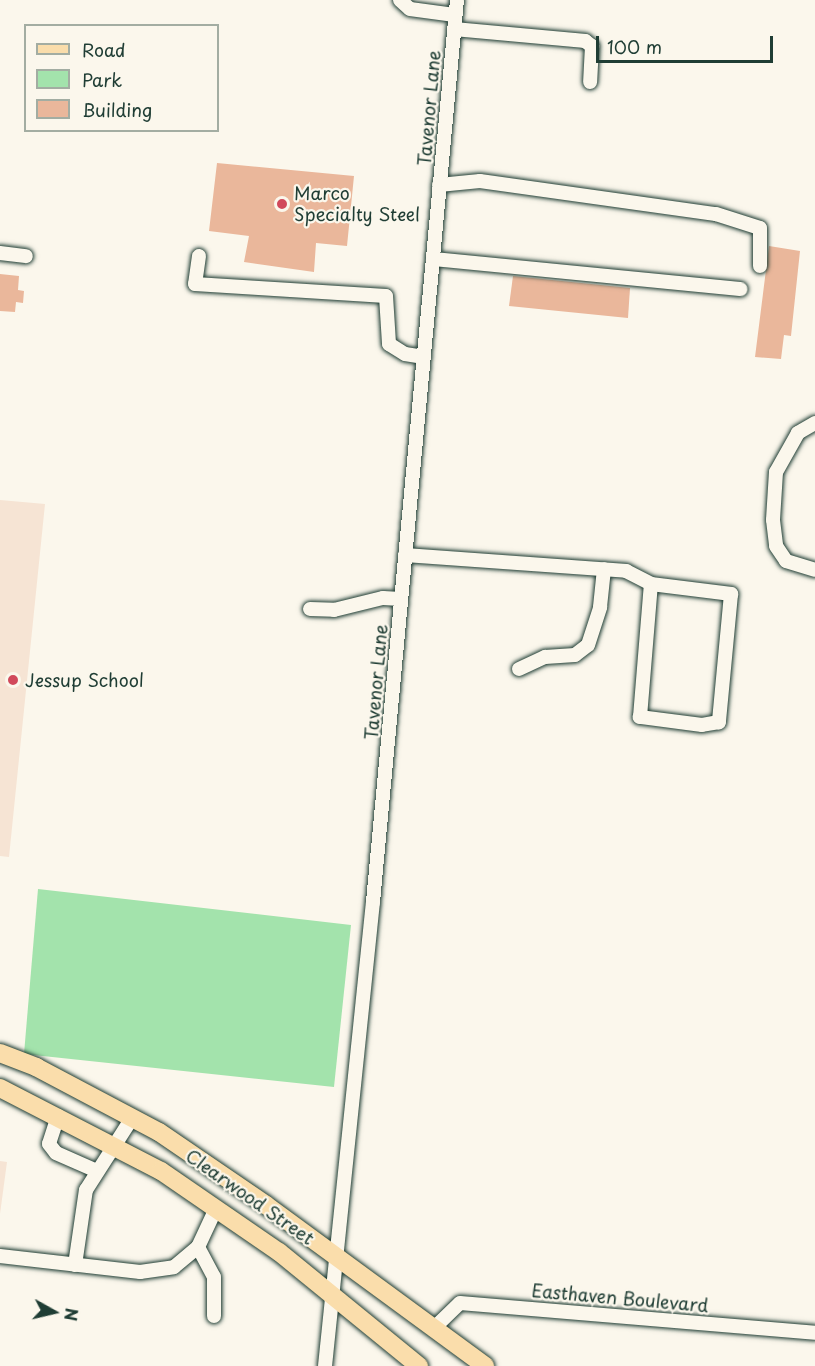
<!DOCTYPE html>
<style>
body{margin:0}
#map{position:relative;width:815px;height:1366px;overflow:hidden;background:#fbf7ec;font-family:"Playpen Sans",sans-serif}
div>[style]{position:absolute}
[style*='--x']{left:calc(var(--x)*1px);top:calc(var(--y)*1px);width:calc(var(--w)*1px);rotate:calc(var(--a)*1deg)}
.built>*{inset:0;background:#f6e4d4}
.green>*{inset:0;background:#a3e3ac}
.building>*{inset:0;background:#eab79b}
.roads{filter:drop-shadow(0 0 2px #1f3d34) drop-shadow(0 0 2px #1f3d34)}
.minor>*{height:14px;margin:-7px;padding:0 7px;transform-origin:7px;border-radius:7px;background:#fbf7ec}
.major>*{height:18px;margin:-9px;padding:0 9px;transform-origin:9px;border-radius:9px;background:#faddab}
.dots>*{width:16px;height:16px;translate:-50% -50%;box-sizing:border-box;border:3px solid #fbf7ec;border-radius:50%}
span{translate:-50% -50%;white-space:nowrap;text-align:center;line-height:1.15;-webkit-text-stroke:4.5px #fbf7ec;paint-order:stroke}
.street-label{font-size:18px;color:#1f3d34}
.poi-label{font-size:18px;color:#1f3d34}
.left{translate:0 -50%;text-align:left}
.legend{position:absolute;left:24px;top:24px;width:195px;height:108px;box-sizing:border-box;background:#fbf7ec;border:2px solid #a3ada2;margin:0;padding:8px 10px;list-style:none;font-size:18px;color:#1f3d34}
.legend li{display:flex;align-items:center;gap:12px;height:30px}
.legend b{width:30px;border:2px solid #a3ada2}
.north{position:absolute;left:24px;top:1282px;width:60px;height:60px;-webkit-text-stroke:4px #fbf7ec;paint-order:stroke;rotate:98deg;font-size:16px;font-weight:700;line-height:24px;text-align:center;color:#1f3d34}
.north::after{content:'';display:block;margin:auto;width:21px;height:27px;background:#1f3d34;clip-path:polygon(50% 0,100% 100%,50% 72%,0 100%)}
.scale{position:absolute;left:596px;top:36px;width:177px;height:27px;box-sizing:border-box;border:3px solid #1f3d34;border-top:0;padding-left:8px;font-size:18px;line-height:21px;white-space:nowrap;color:#1f3d34;-webkit-text-stroke:4px #fbf7ec;paint-order:stroke}
</style>
<div id="map">
<div class="built">
<i style="clip-path:polygon(0 500px,45px 504px,9px 857px,0 856px)"></i>
<i style="clip-path:polygon(0 1161px,7px 1162px,0 1214px)"></i>
</div>
<div class="green">
<i style="clip-path:polygon(38px 889px,351px 925px,334px 1087px,24px 1054px)"></i>
</div>
<div class="building">
<i style="clip-path:polygon(217px 163px,354px 176px,347px 246px,316px 243px,314px 272px,244px 262px,249px 236px,209px 231px)"></i>
<i style="clip-path:polygon(769px 246px,800px 251px,791px 336px,784px 335px,781px 359px,755px 357px)"></i>
<i style="clip-path:polygon(0 274px,19px 276px,18px 290px,24px 291px,23px 303px,16px 302px,15px 312px,0 311px)"></i>
<i style="clip-path:polygon(513px 276px,630px 288px,628px 318px,509px 306px)"></i>
</div>
<div class="roads">
<div class="minor">
<i style="--x:400;--y:0;--w:13;--a:42"></i>
<i style="--x:410;--y:9;--w:45;--a:7.6"></i>
<i style="--x:454;--y:29;--w:132;--a:5.2"></i>
<i style="--x:585;--y:41;--w:9;--a:36"></i>
<i style="--x:592;--y:46;--w:36;--a:93"></i>
<i style="--x:439;--y:185;--w:41;--a:-5.6"></i>
<i style="--x:480;--y:181;--w:238;--a:8"></i>
<i style="--x:716;--y:214;--w:46;--a:17.7"></i>
<i style="--x:760;--y:228;--w:38;--a:90"></i>
<i style="--x:0;--y:253;--w:26;--a:7"></i>
<i style="--x:199;--y:256;--w:28;--a:98"></i>
<i style="--x:195;--y:284;--w:191;--a:3.6"></i>
<i style="--x:386;--y:296;--w:48;--a:86.4"></i>
<i style="--x:389;--y:344;--w:19;--a:32"></i>
<i style="--x:405;--y:354;--w:19;--a:9"></i>
<i style="--x:433;--y:259;--w:309;--a:5.6"></i>
<i style="--x:815;--y:423;--w:20;--a:150"></i>
<i style="--x:798;--y:433;--w:45;--a:119.4"></i>
<i style="--x:776;--y:472;--w:48;--a:93.6"></i>
<i style="--x:773;--y:520;--w:26;--a:83"></i>
<i style="--x:776;--y:546;--w:18;--a:56"></i>
<i style="--x:786;--y:561;--w:30;--a:17"></i>
<i style="--x:405;--y:555;--w:222;--a:4.1"></i>
<i style="--x:626;--y:571;--w:28;--a:27"></i>
<i style="--x:651;--y:584;--w:81;--a:7.1"></i>
<i style="--x:731;--y:594;--w:129;--a:95.4"></i>
<i style="--x:719;--y:722;--w:17;--a:170"></i>
<i style="--x:702;--y:725;--w:63;--a:-172.6"></i>
<i style="--x:640;--y:717;--w:133;--a:-85.3"></i>
<i style="--x:310;--y:609;--w:24;--a:2"></i>
<i style="--x:334;--y:610;--w:50;--a:-13.8"></i>
<i style="--x:383;--y:598;--w:18;--a:3"></i>
<i style="--x:519;--y:669;--w:29;--a:-25"></i>
<i style="--x:545;--y:657;--w:30;--a:-4"></i>
<i style="--x:575;--y:655;--w:16;--a:-38"></i>
<i style="--x:588;--y:645;--w:40;--a:-72"></i>
<i style="--x:600;--y:607;--w:38;--a:-84"></i>
<i style="--x:58;--y:1116;--w:29;--a:108"></i>
<i style="--x:49;--y:1144;--w:11;--a:52"></i>
<i style="--x:56;--y:1153;--w:45;--a:23.7"></i>
<i style="--x:198;--y:1247;--w:34;--a:62"></i>
<i style="--x:214;--y:1277;--w:39;--a:90"></i>
<i style="--x:0;--y:1256;--w:141;--a:6.5"></i>
<i style="--x:140;--y:1272;--w:34;--a:-8"></i>
<i style="--x:174;--y:1267;--w:31;--a:-40"></i>
<i style="--x:198;--y:1247;--w:40;--a:-65"></i>
<i style="--x:75;--y:1265;--w:76;--a:-81.7"></i>
<i style="--x:86;--y:1190;--w:85;--a:-57.4"></i>
<i style="--x:433;--y:1329;--w:37;--a:-44"></i>
<i style="--x:460;--y:1303;--w:356;--a:4.8"></i>
<i style="--x:325;--y:1366;--w:466;--a:-84.1"></i>
<i style="--x:373;--y:902;--w:906;--a:-84.68"></i>
</div>
<div class="major">
<i style="--x:0;--y:1053;--w:39;--a:21"></i>
<i style="--x:36;--y:1067;--w:139;--a:27.9"></i>
<i style="--x:159;--y:1132;--w:130;--a:34.3"></i>
<i style="--x:266;--y:1205;--w:272;--a:36.3"></i>
<i style="--x:0;--y:1088;--w:181;--a:27.3"></i>
<i style="--x:161;--y:1171;--w:143;--a:34.5"></i>
<i style="--x:279;--y:1252;--w:181;--a:39.2"></i>
</div>
</div>
<div class="dots">
<i style="left:282px;top:204px;background:#d1495b"></i>
<i style="left:13px;top:680px;background:#d1495b"></i>
</div>
<div class="street-label">
<span style="left:429px;top:108px;rotate:-85deg">Tavenor Lane</span>
<span style="left:376px;top:682px;rotate:-85deg">Tavenor Lane</span>
<span style="left:250px;top:1197px;rotate:35deg">Clearwood Street</span>
<span style="left:620px;top:1298px;rotate:5deg">Easthaven Boulevard</span>
</div>
<div class="poi-label">
<span class="left" style="left:294px;top:204px">Marco<br>Specialty Steel</span>
<span class="left" style="left:25px;top:680px">Jessup School</span>
</div>
<ul class="legend">
<li><b style="height:8px;background:#faddab"></b>Road</li>
<li><b style="height:16px;background:#a3e3ac"></b>Park</li>
<li><b style="height:16px;background:#eab79b"></b>Building</li>
</ul>
<div class="north">N</div>
<div class="scale">100 m</div>
</div>
